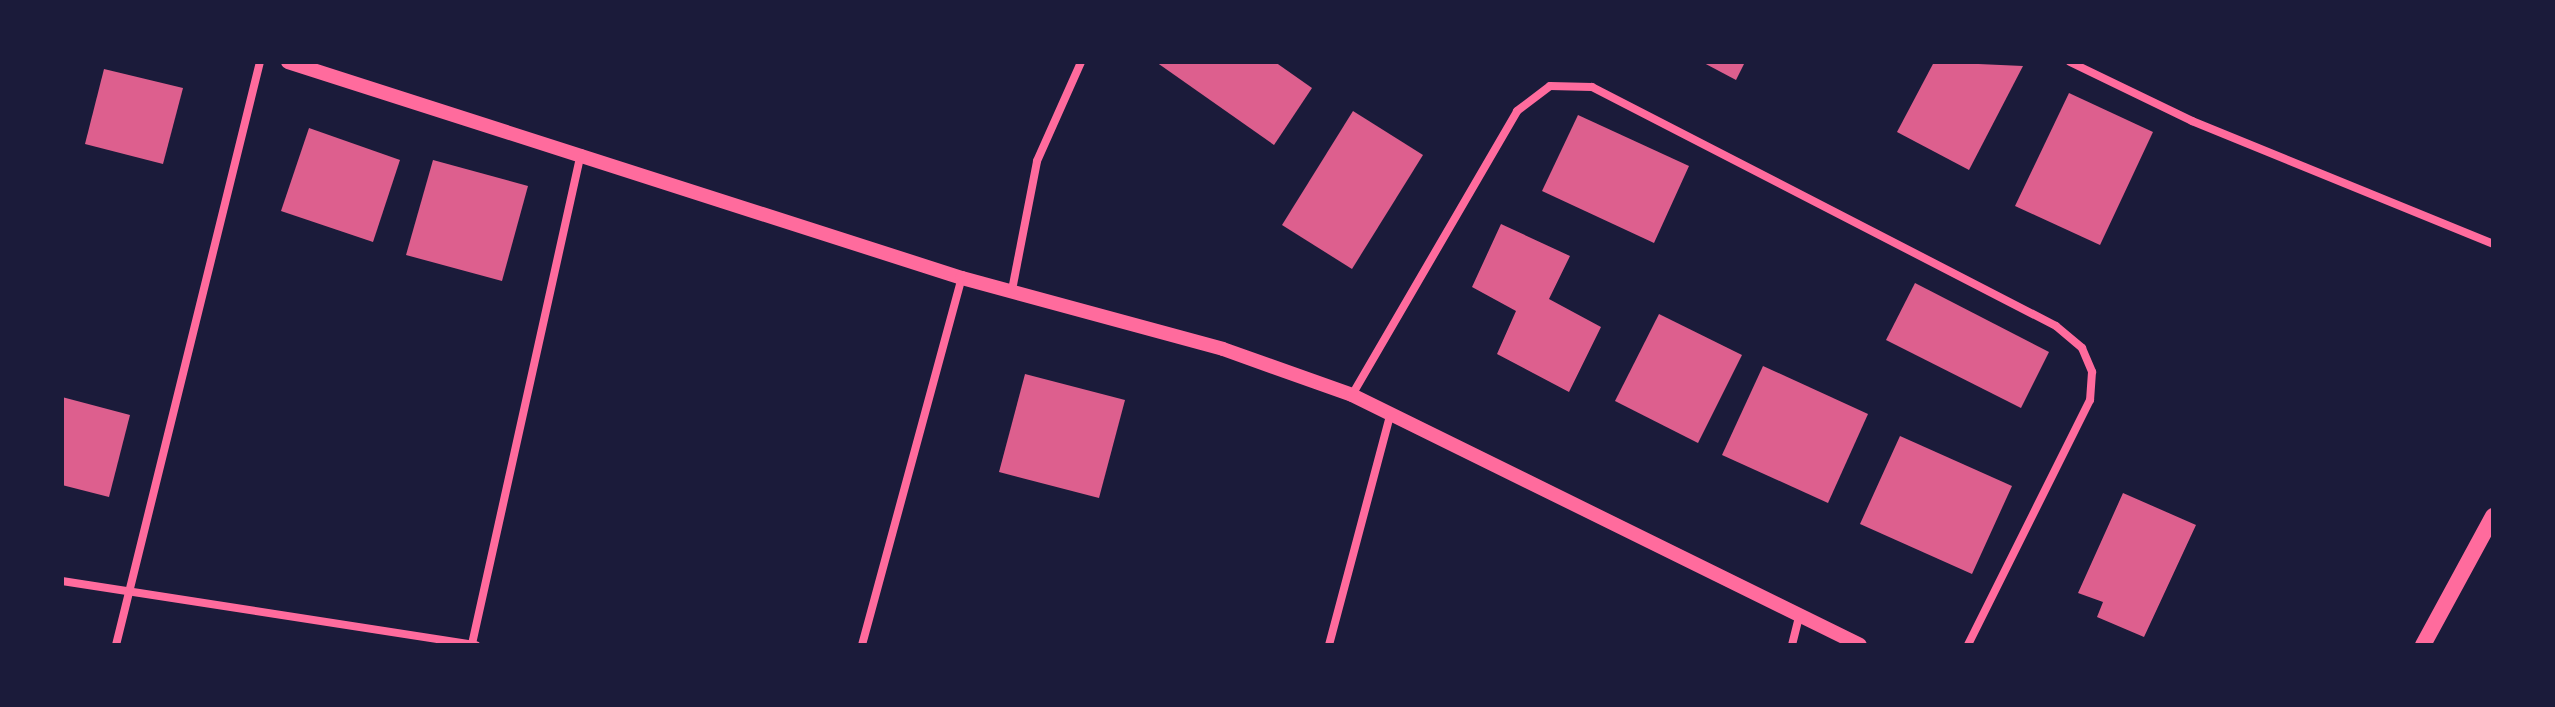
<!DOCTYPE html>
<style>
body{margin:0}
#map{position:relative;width:2555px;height:707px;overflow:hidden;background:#1b1b3a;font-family:Montserrat,sans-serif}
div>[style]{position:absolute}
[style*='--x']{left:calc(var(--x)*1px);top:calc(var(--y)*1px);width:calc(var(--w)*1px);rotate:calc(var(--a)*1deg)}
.building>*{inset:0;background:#dd5f8e}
.minor>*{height:8px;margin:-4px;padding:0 4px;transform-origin:4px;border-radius:4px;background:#ff6b9d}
.tertiary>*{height:14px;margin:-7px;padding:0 7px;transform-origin:7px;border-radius:7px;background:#ff6b9d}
.secondary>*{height:16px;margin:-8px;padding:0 8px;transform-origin:8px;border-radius:8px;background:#ff6b9d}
span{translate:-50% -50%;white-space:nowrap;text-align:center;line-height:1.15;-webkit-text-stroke:8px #1b1b3a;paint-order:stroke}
.frame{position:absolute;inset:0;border:64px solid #1b1b3a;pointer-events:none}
</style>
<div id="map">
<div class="building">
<i style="clip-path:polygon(1156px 62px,1275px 62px,1312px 88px,1274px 145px)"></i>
<i style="clip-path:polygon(1702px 62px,1745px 62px,1736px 80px)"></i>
<i style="clip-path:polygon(1934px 62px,2023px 66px,1969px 170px,1897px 132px)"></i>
<i style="clip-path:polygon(104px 69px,183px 88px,163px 164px,85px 144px)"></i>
<i style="clip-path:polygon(2069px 93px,2153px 132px,2100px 245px,2015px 206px)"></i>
<i style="clip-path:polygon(1353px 111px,1423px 155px,1352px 269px,1282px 225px)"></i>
<i style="clip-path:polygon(1578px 115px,1689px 166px,1654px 243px,1542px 191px)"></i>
<i style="clip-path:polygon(309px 128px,400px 160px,373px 242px,281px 211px)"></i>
<i style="clip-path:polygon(433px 160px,528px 186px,502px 281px,406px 255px)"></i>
<i style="clip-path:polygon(1501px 224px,1570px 256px,1549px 299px,1601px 327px,1569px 392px,1497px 354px,1516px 311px,1472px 287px)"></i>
<i style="clip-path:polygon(1915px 283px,2049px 352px,2021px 408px,1886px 340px)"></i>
<i style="clip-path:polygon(1659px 314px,1742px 355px,1698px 443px,1615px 401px)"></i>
<i style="clip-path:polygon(1763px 366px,1868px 414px,1828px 503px,1722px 455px)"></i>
<i style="clip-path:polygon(1025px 374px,1125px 400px,1099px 498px,999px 472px)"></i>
<i style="clip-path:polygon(62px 397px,130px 415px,109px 497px,62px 485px)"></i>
<i style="clip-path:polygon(1900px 436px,2012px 486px,1972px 574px,1860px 524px)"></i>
<i style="clip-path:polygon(2123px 493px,2196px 525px,2144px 637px,2097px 617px,2103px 602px,2078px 593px)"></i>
</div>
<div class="minor">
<i style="--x:2070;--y:62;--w:136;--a:25.8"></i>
<i style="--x:2192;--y:121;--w:325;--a:22.2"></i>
<i style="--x:1012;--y:290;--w:131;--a:-79"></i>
<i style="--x:1037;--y:161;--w:108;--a:-66"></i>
<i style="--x:1352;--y:395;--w:328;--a:-59.8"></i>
<i style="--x:1517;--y:111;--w:41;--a:-37.1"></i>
<i style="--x:1550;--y:86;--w:42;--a:1.4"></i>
<i style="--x:1592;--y:87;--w:522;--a:27.25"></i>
<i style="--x:2056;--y:326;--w:34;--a:40"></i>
<i style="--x:2082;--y:348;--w:26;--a:67"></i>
<i style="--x:2092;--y:372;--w:28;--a:94"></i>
<i style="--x:2090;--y:400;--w:274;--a:116.5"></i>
<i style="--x:62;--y:581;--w:419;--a:8.8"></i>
<i style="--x:472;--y:644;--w:503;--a:-77.48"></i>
<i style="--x:116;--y:645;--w:601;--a:-76.13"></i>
<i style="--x:862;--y:645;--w:380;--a:-74.8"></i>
<i style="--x:1329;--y:645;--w:238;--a:-75.1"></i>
<i style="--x:1792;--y:645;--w:30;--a:-76"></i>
</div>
<div class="tertiary">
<i style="--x:288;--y:62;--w:708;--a:17.77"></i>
<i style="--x:962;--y:278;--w:270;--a:15.2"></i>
<i style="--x:1223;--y:349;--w:137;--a:19.6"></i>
<i style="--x:1352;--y:395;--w:566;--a:26.2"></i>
</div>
<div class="secondary">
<i style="--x:2423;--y:645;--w:147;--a:-61.5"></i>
</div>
<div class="frame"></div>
</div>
